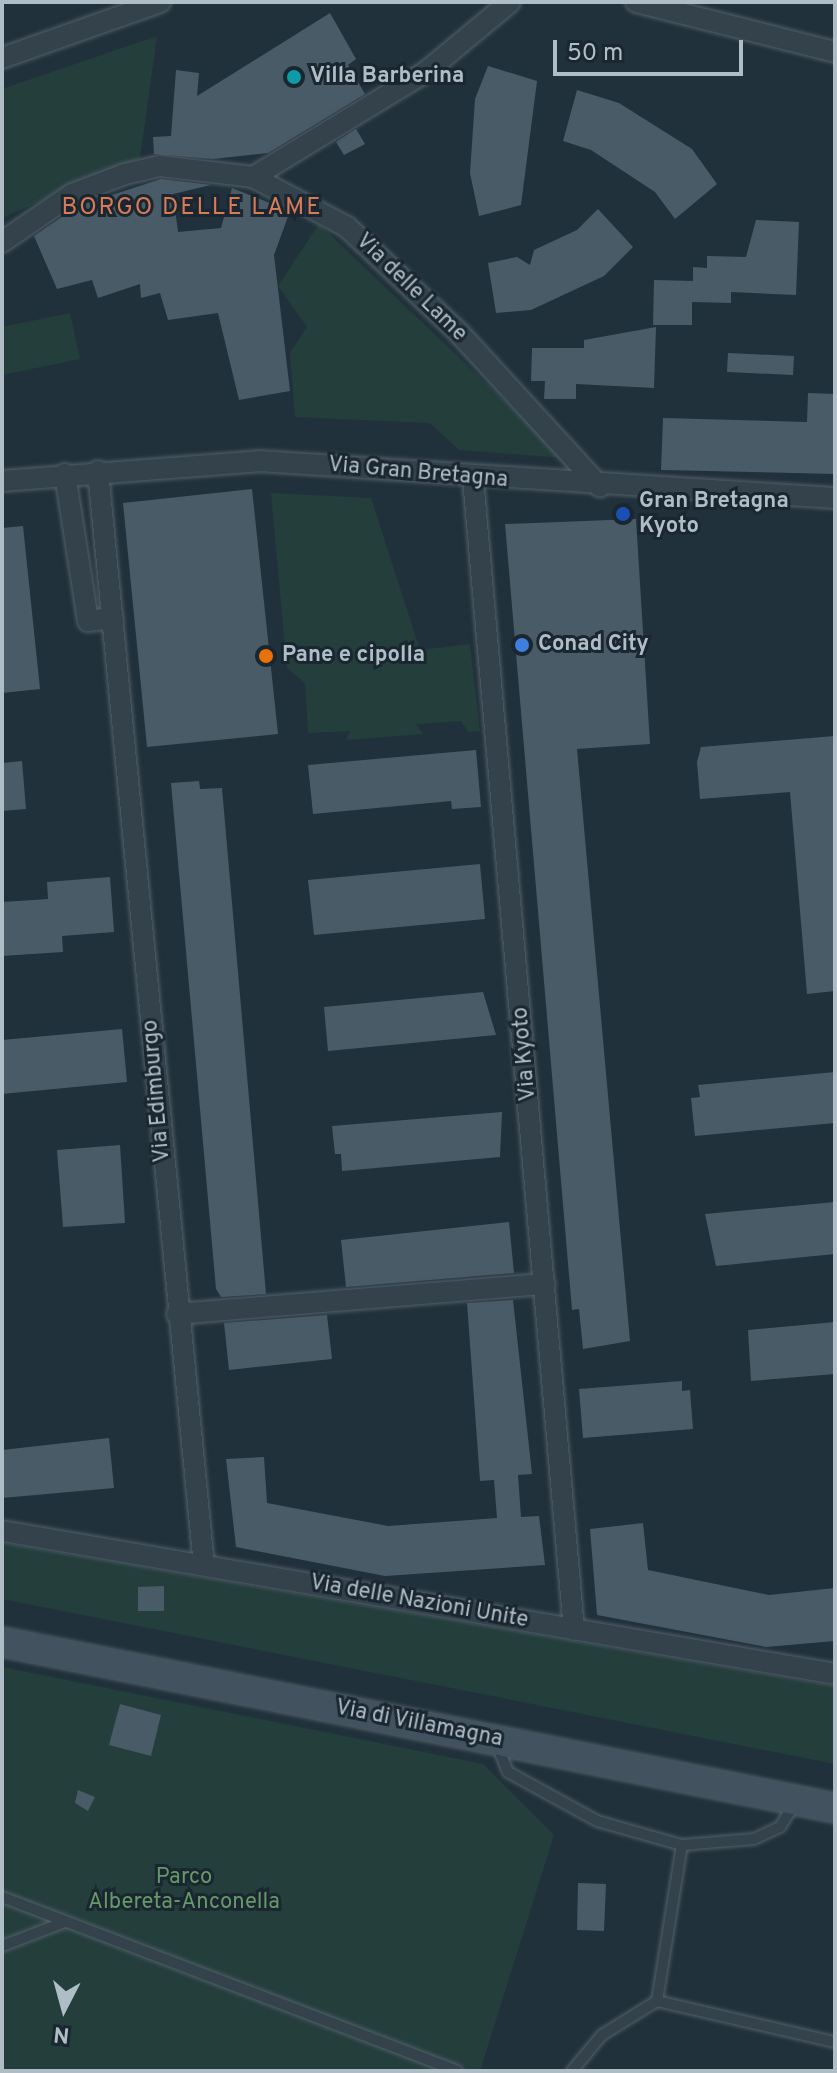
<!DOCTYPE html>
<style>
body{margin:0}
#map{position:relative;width:837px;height:2073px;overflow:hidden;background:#21313b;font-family:Overpass,sans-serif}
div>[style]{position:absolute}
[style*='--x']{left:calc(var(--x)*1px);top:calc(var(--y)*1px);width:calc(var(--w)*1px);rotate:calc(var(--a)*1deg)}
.green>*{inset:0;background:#243e3c}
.building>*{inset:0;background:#485b67}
.roads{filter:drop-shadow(0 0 2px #526069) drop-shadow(0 0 2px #526069)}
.lane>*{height:10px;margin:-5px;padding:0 5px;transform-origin:5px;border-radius:5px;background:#34424b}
.street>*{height:20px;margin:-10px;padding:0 10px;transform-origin:10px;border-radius:10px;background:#34424b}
.secondary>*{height:28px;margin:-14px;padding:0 14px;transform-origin:14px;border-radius:14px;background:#42525f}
.dots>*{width:22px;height:22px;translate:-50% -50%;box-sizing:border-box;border:4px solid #1a2730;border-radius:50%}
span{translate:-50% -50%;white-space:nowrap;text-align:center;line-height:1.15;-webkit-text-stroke:6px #1a2730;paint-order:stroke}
.poi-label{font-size:22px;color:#afbdc7;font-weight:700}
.left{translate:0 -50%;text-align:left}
.street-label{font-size:22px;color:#afbdc7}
.park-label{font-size:22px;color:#659a68}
.neighbourhood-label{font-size:24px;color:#d97a59;letter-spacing:2px}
.frame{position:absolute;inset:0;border:4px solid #afbdc7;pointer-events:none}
.north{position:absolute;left:24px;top:1969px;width:80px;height:80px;-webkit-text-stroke:6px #1a2730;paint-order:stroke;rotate:186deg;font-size:22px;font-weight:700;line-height:32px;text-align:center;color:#afbdc7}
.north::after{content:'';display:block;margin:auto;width:28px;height:36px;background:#afbdc7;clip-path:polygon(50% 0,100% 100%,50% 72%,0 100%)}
.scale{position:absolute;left:553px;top:40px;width:190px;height:36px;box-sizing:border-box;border:4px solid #afbdc7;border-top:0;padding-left:10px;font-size:24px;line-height:28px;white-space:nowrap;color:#afbdc7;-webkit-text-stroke:6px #1a2730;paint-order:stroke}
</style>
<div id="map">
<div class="green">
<i style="clip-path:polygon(157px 36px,140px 158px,2px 218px,2px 89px)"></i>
<i style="clip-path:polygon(319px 224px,565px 458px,459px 450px,430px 423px,295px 417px,290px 353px,307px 327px,278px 286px)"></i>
<i style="clip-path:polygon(70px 313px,80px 359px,2px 375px,2px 327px)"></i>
<i style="clip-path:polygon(271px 493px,371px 498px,420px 650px,470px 644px,480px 731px,468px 732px,461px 721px,416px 724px,423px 734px,346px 740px,350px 731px,308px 733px,305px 683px,287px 668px)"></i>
<i style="clip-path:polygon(2px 1543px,835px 1686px,835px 1764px,2px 1599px)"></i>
<i style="clip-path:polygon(2px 1667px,483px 1764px,554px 1835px,480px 2071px,2px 2071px)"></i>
</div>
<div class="building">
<i style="clip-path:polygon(330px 13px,356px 59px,348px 65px,365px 94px,268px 153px,213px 159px,154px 154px,153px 137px,171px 136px,176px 70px,199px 73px,197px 96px)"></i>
<i style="clip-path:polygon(488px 66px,537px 81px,521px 205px,479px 216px,470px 173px,475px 99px)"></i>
<i style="clip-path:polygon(577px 90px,619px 103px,692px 149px,717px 184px,675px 219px,655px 192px,591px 150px,563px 141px)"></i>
<i style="clip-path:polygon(356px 129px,365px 144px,344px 155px,336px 142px)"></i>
<i style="clip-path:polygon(161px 179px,211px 185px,173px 194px,178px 232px,221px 228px,232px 188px,290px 211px,274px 255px,290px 391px,239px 400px,218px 313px,168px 320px,160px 293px,141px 298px,140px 284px,98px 298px,92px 280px,57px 289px,34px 236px,78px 206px)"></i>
<i style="clip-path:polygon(598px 209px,633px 247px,604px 276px,531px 310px,496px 313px,488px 263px,517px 257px,530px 265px,534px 250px,577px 230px)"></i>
<i style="clip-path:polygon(756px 220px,799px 222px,796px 295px,731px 292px,731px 303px,692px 302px,692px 325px,653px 325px,654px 280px,693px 281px,693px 267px,707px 268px,707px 256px,746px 257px)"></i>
<i style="clip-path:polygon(656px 327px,654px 388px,576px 384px,576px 399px,544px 399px,545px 381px,531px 381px,532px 348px,584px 348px,584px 340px)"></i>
<i style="clip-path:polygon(728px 353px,794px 356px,793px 375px,727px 372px)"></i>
<i style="clip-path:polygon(808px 393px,835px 394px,835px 474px,661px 470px,663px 418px,807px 422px)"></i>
<i style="clip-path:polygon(252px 489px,278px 734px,147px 747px,123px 503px)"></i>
<i style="clip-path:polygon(636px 519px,650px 744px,577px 749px,630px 1341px,583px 1349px,579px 1309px,572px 1310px,505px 524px)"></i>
<i style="clip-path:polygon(23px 526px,40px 689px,2px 693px,2px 528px)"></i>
<i style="clip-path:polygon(835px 736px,835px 991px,807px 994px,790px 792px,700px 799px,697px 762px,701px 747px)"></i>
<i style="clip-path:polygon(476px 750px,481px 807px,452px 809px,451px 801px,313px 814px,308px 765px)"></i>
<i style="clip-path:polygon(22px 761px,26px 809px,2px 811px,2px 763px)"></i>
<i style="clip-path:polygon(199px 781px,200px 789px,222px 788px,266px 1294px,221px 1297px,216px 1289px,171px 783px)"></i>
<i style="clip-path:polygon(480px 864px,485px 919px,314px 935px,308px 880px)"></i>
<i style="clip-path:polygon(110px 877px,114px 932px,62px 936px,63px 952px,2px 956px,2px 902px,48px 899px,47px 882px)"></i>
<i style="clip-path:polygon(483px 992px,496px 1035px,328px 1051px,324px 1007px)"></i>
<i style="clip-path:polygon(122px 1029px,127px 1082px,2px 1094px,2px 1040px)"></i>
<i style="clip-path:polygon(835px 1072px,835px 1123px,695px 1136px,691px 1098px,700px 1097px,698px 1085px)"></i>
<i style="clip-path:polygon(502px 1112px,500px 1157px,342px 1171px,341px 1154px,335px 1154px,332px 1126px)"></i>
<i style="clip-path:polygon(120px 1145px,125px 1223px,63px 1227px,57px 1150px)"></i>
<i style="clip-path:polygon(835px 1202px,835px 1254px,716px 1266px,705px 1214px)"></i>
<i style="clip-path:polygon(509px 1222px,514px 1273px,346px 1287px,341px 1240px)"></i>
<i style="clip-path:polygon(513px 1300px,532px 1474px,518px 1475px,521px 1517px,539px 1516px,545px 1565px,385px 1576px,236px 1547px,226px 1459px,264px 1457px,267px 1503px,388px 1526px,497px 1518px,494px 1480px,480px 1481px,467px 1303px)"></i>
<i style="clip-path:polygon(327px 1315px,332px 1359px,229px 1370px,224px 1323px)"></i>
<i style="clip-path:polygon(835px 1322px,835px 1374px,751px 1381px,748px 1330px)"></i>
<i style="clip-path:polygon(682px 1381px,682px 1391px,690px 1390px,693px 1429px,583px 1438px,579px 1389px)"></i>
<i style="clip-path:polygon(109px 1438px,114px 1488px,2px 1498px,2px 1450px)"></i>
<i style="clip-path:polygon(643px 1523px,648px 1570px,769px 1595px,835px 1588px,835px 1641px,766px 1647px,597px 1615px,590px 1529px)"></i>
<i style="clip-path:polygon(164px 1586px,164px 1611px,138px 1611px,138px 1587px)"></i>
<i style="clip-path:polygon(120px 1704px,161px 1715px,151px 1756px,109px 1745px)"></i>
<i style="clip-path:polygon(78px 1790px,95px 1797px,88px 1811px,75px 1803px)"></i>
<i style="clip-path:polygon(578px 1883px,606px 1884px,604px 1931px,577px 1930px)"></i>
</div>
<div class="roads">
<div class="lane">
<i style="--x:497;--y:1745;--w:29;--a:68"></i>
<i style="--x:508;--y:1772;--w:102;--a:28.8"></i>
<i style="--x:597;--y:1821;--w:88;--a:15.8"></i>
<i style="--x:682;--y:1845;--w:72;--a:-4.8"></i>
<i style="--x:754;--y:1839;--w:29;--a:-25"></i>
<i style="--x:780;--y:1827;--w:28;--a:-58"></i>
<i style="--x:2;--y:1897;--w:487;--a:20.9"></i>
<i style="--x:2;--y:1946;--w:67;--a:-20.9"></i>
<i style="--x:657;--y:2001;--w:183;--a:13"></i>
<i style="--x:572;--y:2071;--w:47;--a:-50.2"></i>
<i style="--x:602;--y:2035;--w:65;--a:-31.7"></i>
<i style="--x:657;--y:2001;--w:158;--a:-80.9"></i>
</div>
<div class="street">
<i style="--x:636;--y:2;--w:205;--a:14.1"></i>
<i style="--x:2;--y:58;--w:168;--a:-19.5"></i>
<i style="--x:253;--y:177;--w:204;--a:-31.3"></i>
<i style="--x:427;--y:71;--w:108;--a:-39.7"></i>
<i style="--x:2;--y:242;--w:85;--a:-34.4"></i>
<i style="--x:72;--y:194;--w:57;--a:-20.7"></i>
<i style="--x:125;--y:174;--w:36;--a:-13"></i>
<i style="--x:160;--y:166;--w:94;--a:6.7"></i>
<i style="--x:253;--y:177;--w:106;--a:28"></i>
<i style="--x:347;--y:227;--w:156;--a:43.4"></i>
<i style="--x:460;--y:334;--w:207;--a:47.5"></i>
<i style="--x:98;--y:471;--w:1099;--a:84.47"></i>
<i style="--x:65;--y:474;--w:149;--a:81.1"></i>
<i style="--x:88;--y:621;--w:25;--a:-7"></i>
<i style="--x:473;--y:478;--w:1156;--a:84.99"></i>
<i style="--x:2;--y:481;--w:258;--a:-4.4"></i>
<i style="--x:259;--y:461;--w:577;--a:3.68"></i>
<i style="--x:177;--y:1314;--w:369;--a:-4.7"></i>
<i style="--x:2;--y:1531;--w:845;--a:9.74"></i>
</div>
<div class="secondary">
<i style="--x:2;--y:1642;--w:849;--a:11.27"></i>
</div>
</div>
<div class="dots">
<i style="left:294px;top:77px;background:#0f9aa8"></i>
<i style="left:623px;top:514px;background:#1a4fb4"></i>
<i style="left:522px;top:645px;background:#3f7fe0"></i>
<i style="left:266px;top:656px;background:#e8710a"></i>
</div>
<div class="poi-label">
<span class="left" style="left:310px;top:77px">Villa Barberina</span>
<span class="left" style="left:639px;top:514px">Gran Bretagna<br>Kyoto</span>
<span class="left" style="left:538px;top:645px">Conad City</span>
<span class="left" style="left:282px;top:656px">Pane e cipolla</span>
</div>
<div class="street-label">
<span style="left:411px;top:288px;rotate:44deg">Via delle Lame</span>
<span style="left:418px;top:473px;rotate:5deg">Via Gran Bretagna</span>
<span style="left:525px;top:1054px;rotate:-95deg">Via Kyoto</span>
<span style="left:157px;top:1091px;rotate:-95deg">Via Edimburgo</span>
<span style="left:419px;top:1602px;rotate:10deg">Via delle Nazioni Unite</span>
<span style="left:419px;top:1724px;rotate:11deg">Via di Villamagna</span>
</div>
<div class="park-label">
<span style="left:184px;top:1890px">Parco<br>Albereta-Anconella</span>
</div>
<div class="neighbourhood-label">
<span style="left:192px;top:209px">BORGO DELLE LAME</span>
</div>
<div class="frame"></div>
<div class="north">N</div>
<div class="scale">50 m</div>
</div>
